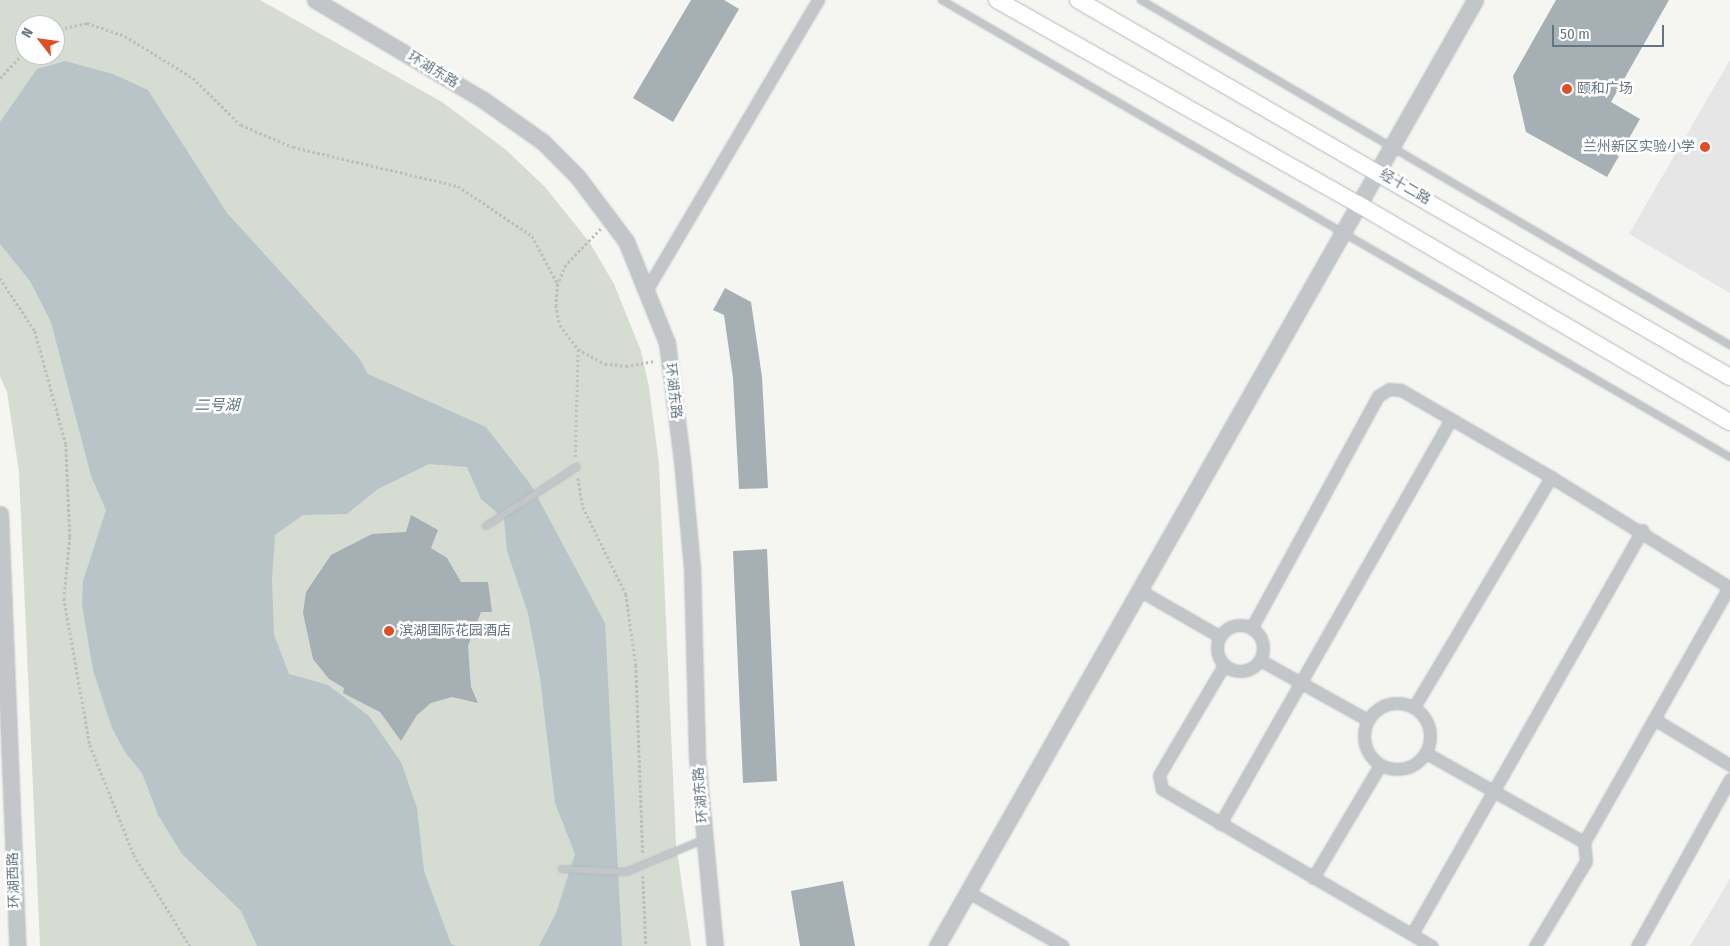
<!DOCTYPE html>
<meta charset="utf-8">
<style>
body{margin:0}
#map{position:relative;width:1730px;height:946px;overflow:hidden;background:#f5f5f1;font-family:"Fira Sans Condensed","Noto Sans SC",sans-serif}
div>[style]{position:absolute}
[style*='--x']{left:calc(var(--x)*1px);top:calc(var(--y)*1px);width:calc(var(--w)*1px);rotate:calc(var(--a)*1deg)}
.built>*{inset:0;background:#e5e6e5}
.green>*{inset:0;background:#d6dcd2}
.water>*{inset:0;background:#b8c4c7}
.building>*{inset:0;background:#a6afb4}
.path>*{height:2.5px;margin-top:-1.25px;transform-origin:0;background:repeating-linear-gradient(90deg,#bcbec0 0 2.5px,transparent 0 5px)}
.roads{filter:drop-shadow(0 0 1px #b4babe) drop-shadow(0 0 1px #b4babe)}
.service>*{height:5.5px;margin:-2.75px;padding:0 2.75px;transform-origin:2.75px;border-radius:2.75px;background:#c2c6c9}
.minor>*{height:11px;margin:-5.5px;padding:0 5.5px;transform-origin:5.5px;border-radius:5.5px;background:#c2c6c9}
.minor>.ring{margin:-5.5px;padding:0;box-sizing:content-box;background:none;border:11px solid #c2c6c9;border-radius:50%}
.tertiary>*{height:15px;margin:-7.5px;padding:0 7.5px;transform-origin:7.5px;border-radius:7.5px;background:#c2c6c9}
.secondary>*{height:16px;margin:-8px;padding:0 8px;transform-origin:8px;border-radius:8px;background:#fff}
.dots>*{width:14px;height:14px;translate:-50% -50%;box-sizing:border-box;border:2px solid #fff;border-radius:50%}
span{translate:-50% -50%;white-space:nowrap;text-align:center;line-height:1.15;-webkit-text-stroke:5px #fff;paint-order:stroke}
.street-label{font-size:14px;color:#647582}
.poi-label{font-size:14px;color:#647582}
.left{translate:0 -50%;text-align:left}
.right{translate:-100% -50%;text-align:right}
.water-label{font-size:15px;color:#60777f;font-style:italic}
.north{position:absolute;left:15px;top:15px;width:50px;height:50px;box-sizing:border-box;background:#fff;border:1px solid #c1c8cd;border-radius:50%;rotate:300deg;font-size:14px;font-weight:700;line-height:20px;text-align:center;color:#647582}
.north::after{content:'';display:block;margin:auto;width:18px;height:22px;background:#df4f27;clip-path:polygon(50% 0,100% 100%,50% 72%,0 100%)}
.scale{position:absolute;left:1552px;top:25px;width:112px;height:22px;box-sizing:border-box;border:2px solid #647582;border-top:0;padding-left:6px;font-size:15px;line-height:18px;white-space:nowrap;color:#647582;-webkit-text-stroke:4px #fff;paint-order:stroke}
</style>
<div id="map">
<div class="built">
<i style="clip-path:polygon(1730px 60px,1730px 293px,1629px 234px)"></i>
<i style="clip-path:polygon(1730px 879px,1730px 946px,1690px 946px)"></i>
</div>
<div class="green">
<i style="clip-path:polygon(evenodd,0 0,260px 0,442px 102px,505px 149px,545px 187px,590px 243px,614px 284px,641px 351px,649px 387px,659px 464px,676px 844px,691px 946px,40px 946px,19px 472px,7px 392px,0 376px,0 0,25px 25px,55px 25px,55px 55px,25px 55px,25px 25px)"></i>
</div>
<div class="water">
<i style="clip-path:polygon(65px 61px,113px 74px,148px 90px,227px 213px,359px 358px,368px 374px,486px 427px,531px 485px,605px 623px,622px 946px,539px 946px,556px 913px,575px 854px,555px 803px,540px 678px,528px 613px,507px 551px,504px 519px,481px 499px,467px 467px,429px 464px,378px 489px,347px 514px,303px 515px,275px 535px,272px 580px,274px 635px,289px 674px,328px 685px,369px 716px,401px 762px,417px 808px,424px 871px,451px 944px,456px 946px,257px 946px,241px 911px,182px 854px,158px 815px,142px 773px,125px 752px,112px 728px,93px 670px,82px 605px,83px 581px,106px 510px,91px 476px,51px 322px,30px 281px,0 244px,0 122px,37px 69px)"></i>
</div>
<div class="building">
<i style="clip-path:polygon(691px 0,724px 0,739px 9px,673px 122px,633px 98px)"></i>
<i style="clip-path:polygon(1556px 0,1669px 0,1611px 102px,1640px 119px,1607px 177px,1526px 132px,1513px 76px)"></i>
<i style="clip-path:polygon(725px 288px,751px 302px,762px 377px,768px 488px,739px 489px,733px 378px,724px 315px,713px 310px)"></i>
<i style="clip-path:polygon(411px 515px,438px 530px,431px 548px,447px 558px,461px 582px,488px 582px,492px 612px,481px 612px,468px 646px,471px 687px,478px 703px,452px 697px,431px 703px,417px 715px,401px 741px,380px 712px,343px 693px,344px 688px,329px 679px,313px 659px,303px 613px,306px 592px,331px 555px,372px 534px,406px 532px)"></i>
<i style="clip-path:polygon(767px 549px,777px 781px,743px 783px,733px 551px)"></i>
<i style="clip-path:polygon(843px 881px,855px 946px,800px 946px,791px 891px)"></i>
</div>
<div class="path">
<i style="--x:55;--y:30;--w:33;--a:-12"></i>
<i style="--x:87;--y:23;--w:40;--a:18.9"></i>
<i style="--x:125;--y:36;--w:80;--a:31.7"></i>
<i style="--x:193;--y:78;--w:67;--a:44.4"></i>
<i style="--x:241;--y:125;--w:56;--a:22.9"></i>
<i style="--x:293;--y:147;--w:170;--a:13.3"></i>
<i style="--x:458;--y:186;--w:89;--a:34"></i>
<i style="--x:532;--y:236;--w:55;--a:61.6"></i>
<i style="--x:0;--y:78;--w:37;--a:-47"></i>
<i style="--x:601;--y:229;--w:50;--a:134.2"></i>
<i style="--x:566;--y:265;--w:21;--a:113"></i>
<i style="--x:558;--y:284;--w:21;--a:95"></i>
<i style="--x:556;--y:305;--w:20;--a:79"></i>
<i style="--x:560;--y:325;--w:30;--a:53"></i>
<i style="--x:578;--y:349;--w:31;--a:29"></i>
<i style="--x:605;--y:364;--w:21;--a:5"></i>
<i style="--x:626;--y:366;--w:29;--a:-10"></i>
<i style="--x:0;--y:278;--w:64;--a:56.6"></i>
<i style="--x:35;--y:331;--w:117;--a:74.7"></i>
<i style="--x:66;--y:444;--w:93;--a:87.5"></i>
<i style="--x:70;--y:537;--w:61;--a:95.6"></i>
<i style="--x:64;--y:598;--w:149;--a:80"></i>
<i style="--x:90;--y:745;--w:118;--a:68.2"></i>
<i style="--x:134;--y:855;--w:107;--a:58.4"></i>
<i style="--x:575;--y:457;--w:108;--a:-88.4"></i>
<i style="--x:578;--y:478;--w:29;--a:80"></i>
<i style="--x:583;--y:507;--w:97;--a:63.7"></i>
<i style="--x:626;--y:594;--w:72;--a:82"></i>
<i style="--x:636;--y:665;--w:188;--a:87.9"></i>
<i style="--x:643;--y:876;--w:70;--a:87.5"></i>
</div>
<div class="roads">
<div class="service">
<i style="--x:942;--y:0;--w:911;--a:30.11"></i>
<i style="--x:1141;--y:0;--w:683;--a:30.36"></i>
<i style="--x:486;--y:526;--w:108;--a:-33"></i>
<i style="--x:562;--y:869;--w:64;--a:2.7"></i>
<i style="--x:626;--y:872;--w:83;--a:-22.6"></i>
</div>
<div class="minor">
<i style="--x:647;--y:289;--w:336;--a:-59.4"></i>
<i style="--x:1139;--y:590;--w:92;--a:29.9"></i>
<i class="ring" style="left:1217px;top:625px;width:35px;height:35px"></i>
<i style="--x:1252;--y:627;--w:263;--a:-61.4"></i>
<i style="--x:1378;--y:396;--w:13;--a:-32"></i>
<i style="--x:1389;--y:389;--w:12;--a:5"></i>
<i style="--x:1401;--y:390;--w:168;--a:30.1"></i>
<i style="--x:1546;--y:474;--w:215;--a:31.7"></i>
<i style="--x:1729;--y:587;--w:293;--a:119.6"></i>
<i style="--x:1584;--y:842;--w:181;--a:-150.6"></i>
<i style="--x:1260;--y:660;--w:124;--a:29.1"></i>
<i style="--x:1224;--y:665;--w:128;--a:120.6"></i>
<i style="--x:1159;--y:775;--w:14;--a:78"></i>
<i style="--x:1162;--y:789;--w:312;--a:30.2"></i>
<i class="ring" style="left:1364px;top:703px;width:55px;height:55px"></i>
<i style="--x:1414;--y:707;--w:268;--a:-59.2"></i>
<i style="--x:1654;--y:719;--w:89;--a:31.2"></i>
<i style="--x:1220;--y:824;--w:466;--a:-60.3"></i>
<i style="--x:1313;--y:878;--w:131;--a:-59.3"></i>
<i style="--x:968;--y:892;--w:109;--a:29.6"></i>
<i style="--x:1412;--y:934;--w:465;--a:-60.3"></i>
<i style="--x:1535;--y:946;--w:99;--a:-59"></i>
<i style="--x:1586;--y:861;--w:19;--a:-96"></i>
<i style="--x:1637;--y:946;--w:191;--a:-60.9"></i>
</div>
<div class="tertiary">
<i style="--x:315;--y:0;--w:194;--a:30.7"></i>
<i style="--x:482;--y:99;--w:75;--a:35.2"></i>
<i style="--x:543;--y:142;--w:48;--a:45"></i>
<i style="--x:577;--y:176;--w:81;--a:53"></i>
<i style="--x:626;--y:241;--w:110;--a:68.1"></i>
<i style="--x:667;--y:343;--w:118;--a:82.7"></i>
<i style="--x:682;--y:460;--w:107;--a:84.7"></i>
<i style="--x:692;--y:567;--w:190;--a:88.5"></i>
<i style="--x:697;--y:757;--w:190;--a:84.6"></i>
<i style="--x:0;--y:514;--w:432;--a:87.7"></i>
<i style="--x:937;--y:946;--w:1088;--a:-60.37"></i>
</div>
<div class="secondary">
<i style="--x:997;--y:0;--w:415;--a:29.5"></i>
<i style="--x:1358;--y:204;--w:431;--a:30.4"></i>
<i style="--x:1078;--y:0;--w:753;--a:30.04"></i>
</div>
</div>
<div class="dots">
<i style="left:1567px;top:89px;background:#df4f27"></i>
<i style="left:1705px;top:147px;background:#df4f27"></i>
<i style="left:389px;top:631px;background:#df4f27"></i>
</div>
<div class="street-label">
<span style="left:433px;top:70px;rotate:31deg">环湖东路</span>
<span style="left:1405px;top:187px;rotate:30deg">经十二路</span>
<span style="left:673px;top:391px;rotate:83deg">环湖东路</span>
<span style="left:701px;top:795px;rotate:-95deg">环湖东路</span>
<span style="left:14px;top:880px;rotate:-92deg">环湖西路</span>
</div>
<div class="poi-label">
<span class="left" style="left:1577px;top:89px">颐和广场</span>
<span class="right" style="left:1695px;top:147px">兰州新区实验小学</span>
<span class="left" style="left:399px;top:631px">滨湖国际花园酒店</span>
</div>
<div class="water-label">
<span style="left:217px;top:406px">二号湖</span>
</div>
<div class="north">N</div>
<div class="scale">50 m</div>
</div>
